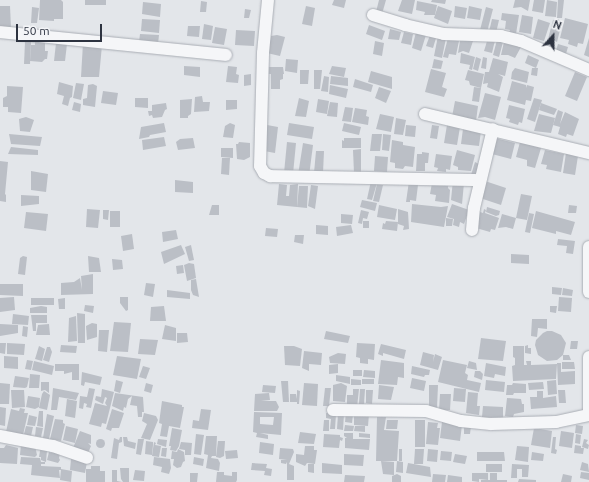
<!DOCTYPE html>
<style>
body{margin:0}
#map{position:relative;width:589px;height:482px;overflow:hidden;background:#e3e6ea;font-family:Ubuntu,sans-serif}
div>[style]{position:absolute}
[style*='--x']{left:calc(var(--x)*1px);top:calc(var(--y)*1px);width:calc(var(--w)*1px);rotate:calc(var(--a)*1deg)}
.building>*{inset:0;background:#bbbfc6}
.round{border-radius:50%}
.roads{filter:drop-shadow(0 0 1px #a9adb4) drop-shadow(0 0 1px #a9adb4)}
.minor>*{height:12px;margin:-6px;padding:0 6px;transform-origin:6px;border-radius:6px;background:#f5f6f8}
span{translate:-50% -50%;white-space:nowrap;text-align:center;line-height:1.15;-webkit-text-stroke:4px #f3f4f7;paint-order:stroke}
.north{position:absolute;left:533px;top:16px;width:40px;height:40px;-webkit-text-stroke:3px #f3f4f7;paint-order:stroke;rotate:21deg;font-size:11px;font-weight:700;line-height:16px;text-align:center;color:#2d3340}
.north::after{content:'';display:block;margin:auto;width:14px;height:18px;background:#2d3340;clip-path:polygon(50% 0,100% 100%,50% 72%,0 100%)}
.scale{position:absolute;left:16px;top:24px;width:86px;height:18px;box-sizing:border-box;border:2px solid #2d3340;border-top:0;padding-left:5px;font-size:12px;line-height:14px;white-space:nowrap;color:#2d3340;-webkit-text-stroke:3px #f3f4f7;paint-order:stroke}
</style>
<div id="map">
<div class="building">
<i style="clip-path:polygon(40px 0,61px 0,63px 2px,63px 19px,54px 19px,54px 21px,39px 20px)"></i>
<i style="clip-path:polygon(85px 0,106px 0,106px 5px,85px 5px)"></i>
<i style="clip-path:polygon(334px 0,346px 0,344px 8px,332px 5px)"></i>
<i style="clip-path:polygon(379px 0,386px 0,382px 14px,376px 12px)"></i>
<i style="clip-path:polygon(402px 0,415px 0,412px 14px,398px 11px)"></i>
<i style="clip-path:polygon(432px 0,446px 0,445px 4px,431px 2px)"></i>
<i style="clip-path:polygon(515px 0,530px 0,528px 11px,521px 7px,513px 8px)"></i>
<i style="clip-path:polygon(534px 0,545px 0,543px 13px,532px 11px)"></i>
<i style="clip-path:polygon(547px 0,557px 2px,556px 17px,545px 16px)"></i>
<i style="clip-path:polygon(558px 0,564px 0,562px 18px,557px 18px)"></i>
<i style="clip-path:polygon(201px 1px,207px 2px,206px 12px,200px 12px)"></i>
<i style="clip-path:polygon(417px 1px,437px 5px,435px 15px,424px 15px,425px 12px,416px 10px)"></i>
<i style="clip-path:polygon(143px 2px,161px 4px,160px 17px,142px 14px)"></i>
<i style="clip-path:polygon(0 6px,10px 6px,11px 28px,0 28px)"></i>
<i style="clip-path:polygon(306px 6px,315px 8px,312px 26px,302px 24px)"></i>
<i style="clip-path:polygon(438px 6px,452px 11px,448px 24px,434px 18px)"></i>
<i style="clip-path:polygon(455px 6px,467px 8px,465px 19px,454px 17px)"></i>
<i style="clip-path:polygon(469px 6px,482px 9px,480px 20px,467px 18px)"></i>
<i style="clip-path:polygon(32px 7px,39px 8px,37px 23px,31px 23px)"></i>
<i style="clip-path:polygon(486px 7px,493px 9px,487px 32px,480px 30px)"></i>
<i style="clip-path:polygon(245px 9px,251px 10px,249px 18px,244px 18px)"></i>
<i style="clip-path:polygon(502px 13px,519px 15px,516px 34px,509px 33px,510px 30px,505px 29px,506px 21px,501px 20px)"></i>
<i style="clip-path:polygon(522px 15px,533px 17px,531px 34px,519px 32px)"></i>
<i style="clip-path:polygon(565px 18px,588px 24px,583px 44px,578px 43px,577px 47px,568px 44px,569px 40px,560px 38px)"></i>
<i style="clip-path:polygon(142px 19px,160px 20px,159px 33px,141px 31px)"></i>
<i style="clip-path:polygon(492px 19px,499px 20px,496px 33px,489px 32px)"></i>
<i style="clip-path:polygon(538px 19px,550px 23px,544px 41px,533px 38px)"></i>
<i style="clip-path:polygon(558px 19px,562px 22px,557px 42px,552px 39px,548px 39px,553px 20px)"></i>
<i style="clip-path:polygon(204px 24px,213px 26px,211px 40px,202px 39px)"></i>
<i style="clip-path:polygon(369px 25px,385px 31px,382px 40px,366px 34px)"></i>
<i style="clip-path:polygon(188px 26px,200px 26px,199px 37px,187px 36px)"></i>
<i style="clip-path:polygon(215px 27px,227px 29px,224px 45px,212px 43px)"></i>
<i style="clip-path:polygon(390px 29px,401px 32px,399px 40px,388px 39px)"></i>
<i style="clip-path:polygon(236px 30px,255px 31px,254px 46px,235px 45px)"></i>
<i style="clip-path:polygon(404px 32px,413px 34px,411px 45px,401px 43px)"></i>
<i style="clip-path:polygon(416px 32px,426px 35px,421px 51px,412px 48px)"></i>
<i style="clip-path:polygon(140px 34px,159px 35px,158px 44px,139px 42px)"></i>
<i style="clip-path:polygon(277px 35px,285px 37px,280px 56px,267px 53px,271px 36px)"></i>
<i style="clip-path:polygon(430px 35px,436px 38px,433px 48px,426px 46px)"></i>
<i style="clip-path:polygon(438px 36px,446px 38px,442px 58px,434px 56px)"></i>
<i style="clip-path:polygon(448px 38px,459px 41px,456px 55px,449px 54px,448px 58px,443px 57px)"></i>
<i style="clip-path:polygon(488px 38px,495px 40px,492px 53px,484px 51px)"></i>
<i style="clip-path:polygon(589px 38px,589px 57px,584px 55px)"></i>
<i style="clip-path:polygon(465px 39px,473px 41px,469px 53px,463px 51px,458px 53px,460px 41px)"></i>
<i style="clip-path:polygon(497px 40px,503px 42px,499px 57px,493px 55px)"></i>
<i style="clip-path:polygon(375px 41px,384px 43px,382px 56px,373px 54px)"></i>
<i style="clip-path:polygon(25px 42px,31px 42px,30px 64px,24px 64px)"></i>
<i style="clip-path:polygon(35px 42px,45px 42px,45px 51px,48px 51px,47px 59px,45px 59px,42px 62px,30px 61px,31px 45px,35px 45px)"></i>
<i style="clip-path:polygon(504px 42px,521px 47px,515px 58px,508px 55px,501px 55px)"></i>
<i style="clip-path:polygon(56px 43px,67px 44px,65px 61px,54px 61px)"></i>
<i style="clip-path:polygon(83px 43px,102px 45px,99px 77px,81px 77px)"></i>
<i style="clip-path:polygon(558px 44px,568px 47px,565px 57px,555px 54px)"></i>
<i style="clip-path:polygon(461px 53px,475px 57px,472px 70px,469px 69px,470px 65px,460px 63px)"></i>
<i style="clip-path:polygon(528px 55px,539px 60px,536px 68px,525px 63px)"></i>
<i style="clip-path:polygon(476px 57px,481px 59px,478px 71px,473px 69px)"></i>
<i style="clip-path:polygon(483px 57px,487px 58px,486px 69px,481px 68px)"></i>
<i style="clip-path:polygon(493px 58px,508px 62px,505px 76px,498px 74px,503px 77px,499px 92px,487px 87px,488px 83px,483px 84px,485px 72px,489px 72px)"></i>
<i style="clip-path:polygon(286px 59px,298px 60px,297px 73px,285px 71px)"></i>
<i style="clip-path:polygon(434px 59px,443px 61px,441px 69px,432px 68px)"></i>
<i style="clip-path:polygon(184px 66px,200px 67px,200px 77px,184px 75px)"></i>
<i style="clip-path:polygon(228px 66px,237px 67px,236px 74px,239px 75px,238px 83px,226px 82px)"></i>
<i style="clip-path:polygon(332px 66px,346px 68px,344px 77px,329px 74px)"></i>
<i style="clip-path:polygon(267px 67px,283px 67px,284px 74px,275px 74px,283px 74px,283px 79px,280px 80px,280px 89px,271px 89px,271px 74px,268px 74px)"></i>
<i style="clip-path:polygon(515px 68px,529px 72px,527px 83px,511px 79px,512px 72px)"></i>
<i style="clip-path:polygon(532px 68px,538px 68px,537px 76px,531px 75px)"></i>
<i style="clip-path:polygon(431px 69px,446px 73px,442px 87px,447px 89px,444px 97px,425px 92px)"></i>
<i style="clip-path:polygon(300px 70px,309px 70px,308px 84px,300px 84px)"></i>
<i style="clip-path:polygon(314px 70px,322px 70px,320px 89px,314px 89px)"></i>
<i style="clip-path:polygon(468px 70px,484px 74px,481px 88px,470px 85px,469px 81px,465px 80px)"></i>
<i style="clip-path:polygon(371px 71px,392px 77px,392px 89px,368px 82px)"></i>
<i style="clip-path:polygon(575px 72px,587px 77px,577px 101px,565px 96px)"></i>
<i style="clip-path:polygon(251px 74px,251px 85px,244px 86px,244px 75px)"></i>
<i style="clip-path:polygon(324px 76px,329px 77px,328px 92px,321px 91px)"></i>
<i style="clip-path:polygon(331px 76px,348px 78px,348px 86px,330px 84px)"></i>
<i style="clip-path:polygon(355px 79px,373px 85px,371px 92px,353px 87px)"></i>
<i style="clip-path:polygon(512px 81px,526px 85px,526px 88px,527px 85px,534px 87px,531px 101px,526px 100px,525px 105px,507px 100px)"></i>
<i style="clip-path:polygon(59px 82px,73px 86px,72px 97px,70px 98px,68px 106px,62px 104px,64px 96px,57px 94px)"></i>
<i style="clip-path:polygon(76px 83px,84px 84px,81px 100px,73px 98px)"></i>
<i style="clip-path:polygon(93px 84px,97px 86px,95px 107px,83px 105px,83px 99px,87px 98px,88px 85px)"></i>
<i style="clip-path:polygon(330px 85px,348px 89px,346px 98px,329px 94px)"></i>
<i style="clip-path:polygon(7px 86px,23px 87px,21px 113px,8px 112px,8px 107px,3px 107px,3px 98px,7px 96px)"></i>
<i style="clip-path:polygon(379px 87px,391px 91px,386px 103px,375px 98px)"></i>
<i style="clip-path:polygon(474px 87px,481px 88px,479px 102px,472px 101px)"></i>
<i style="clip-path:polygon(103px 91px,118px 93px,116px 105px,101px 103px)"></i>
<i style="clip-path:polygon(485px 93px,501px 97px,495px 120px,485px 117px,478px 118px)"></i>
<i style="clip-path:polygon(202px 96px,203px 102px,210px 102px,209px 111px,194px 112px,195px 97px)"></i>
<i style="clip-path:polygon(135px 98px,148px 98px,148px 108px,135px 107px)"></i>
<i style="clip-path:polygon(299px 98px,309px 101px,306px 117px,295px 116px)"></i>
<i style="clip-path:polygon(534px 98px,542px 100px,535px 122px,527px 119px)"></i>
<i style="clip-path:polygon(192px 99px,191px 114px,188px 116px,188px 118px,180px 118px,180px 100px)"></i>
<i style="clip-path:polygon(318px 99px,329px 101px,327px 114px,316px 112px)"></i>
<i style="clip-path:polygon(226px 100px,237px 100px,237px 109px,226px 110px)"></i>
<i style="clip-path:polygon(455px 101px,478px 106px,476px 121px,452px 117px)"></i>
<i style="clip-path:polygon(74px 102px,81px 104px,80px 112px,72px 110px)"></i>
<i style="clip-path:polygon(330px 102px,338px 103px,337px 117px,327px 116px)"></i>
<i style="clip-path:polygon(166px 103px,167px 109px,165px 110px,162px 117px,153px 118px,152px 115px,149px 116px,148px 111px,152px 111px,152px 105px)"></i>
<i style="clip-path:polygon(541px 103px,557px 109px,554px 115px,539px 110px)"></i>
<i style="clip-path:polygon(509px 105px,525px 109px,522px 123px,519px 122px,518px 125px,509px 122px,510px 119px,506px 118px)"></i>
<i style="clip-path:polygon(345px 107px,353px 108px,351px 122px,342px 121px)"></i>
<i style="clip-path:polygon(355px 108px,367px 110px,366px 116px,369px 117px,368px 125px,352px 122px)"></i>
<i style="clip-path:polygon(558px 110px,563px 112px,560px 124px,565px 112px,579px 119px,573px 136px,567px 134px,566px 137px,558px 134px,560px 127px,553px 125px)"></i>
<i style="clip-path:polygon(380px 114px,394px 117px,391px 132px,376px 129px)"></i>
<i style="clip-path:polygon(539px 114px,555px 118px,551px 133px,534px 131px)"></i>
<i style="clip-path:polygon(26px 117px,34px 120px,30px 132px,20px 131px,19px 119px)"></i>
<i style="clip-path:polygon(396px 118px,406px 120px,403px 135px,394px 134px)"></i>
<i style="clip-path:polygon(164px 123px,166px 132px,150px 135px,149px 137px,139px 139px,141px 127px)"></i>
<i style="clip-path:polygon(230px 123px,235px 125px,233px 138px,223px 137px,225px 126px)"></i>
<i style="clip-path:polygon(289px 123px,314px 127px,312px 139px,287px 135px)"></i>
<i style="clip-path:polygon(344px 123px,361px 127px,359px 135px,342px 131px)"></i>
<i style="clip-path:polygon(267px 125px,278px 127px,275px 153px,264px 151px)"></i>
<i style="clip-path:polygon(406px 125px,416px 126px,415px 137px,405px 136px)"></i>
<i style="clip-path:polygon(432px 125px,439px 126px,437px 139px,430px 138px)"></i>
<i style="clip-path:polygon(447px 125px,460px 127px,457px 145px,444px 143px)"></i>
<i style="clip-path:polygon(463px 129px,481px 131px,479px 146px,461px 144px)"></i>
<i style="clip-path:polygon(9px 134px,42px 137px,40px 146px,11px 144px)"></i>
<i style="clip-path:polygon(372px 134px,382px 134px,380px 151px,370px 151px)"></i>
<i style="clip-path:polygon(383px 134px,391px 135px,389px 151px,382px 150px)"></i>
<i style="clip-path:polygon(164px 137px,166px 146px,143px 150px,142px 140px)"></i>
<i style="clip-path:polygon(193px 138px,195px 148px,178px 150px,176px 142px,180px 139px)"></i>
<i style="clip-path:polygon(344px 138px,361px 138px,361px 148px,342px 148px,342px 140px,344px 141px)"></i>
<i style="clip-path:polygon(495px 138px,515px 143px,511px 159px,492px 154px)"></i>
<i style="clip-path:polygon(392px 140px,403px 142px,403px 145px,415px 147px,413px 167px,405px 166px,403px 169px,395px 168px,395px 163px,390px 162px)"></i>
<i style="clip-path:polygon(239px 142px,250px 143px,250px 157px,244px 160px,237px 159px,236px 144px,238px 144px)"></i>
<i style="clip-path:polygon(287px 142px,296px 143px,293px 174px,284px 173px)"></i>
<i style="clip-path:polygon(520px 142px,541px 148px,535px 168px,527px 166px,527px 160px,516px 157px)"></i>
<i style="clip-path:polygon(303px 143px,313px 145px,309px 176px,298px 175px)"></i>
<i style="clip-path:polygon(11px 147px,38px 150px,38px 155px,8px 154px)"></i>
<i style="clip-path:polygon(221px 148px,233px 148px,233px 158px,221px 157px)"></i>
<i style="clip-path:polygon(361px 149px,361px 173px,354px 173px,353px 150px)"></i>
<i style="clip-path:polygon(457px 150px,475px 155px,471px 171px,458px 170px,458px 167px,453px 165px)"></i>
<i style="clip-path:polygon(545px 150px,564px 154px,561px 172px,546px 169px,547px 165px,541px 164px)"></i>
<i style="clip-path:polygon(316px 151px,324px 151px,323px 173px,314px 173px)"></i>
<i style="clip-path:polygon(422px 152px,429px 153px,428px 163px,425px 163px,425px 171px,416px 171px,417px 154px,426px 154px,422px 154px)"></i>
<i style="clip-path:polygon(566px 153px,578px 156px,575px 175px,563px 173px)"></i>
<i style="clip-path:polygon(436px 154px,452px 156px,450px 170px,446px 169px,446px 172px,437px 171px,438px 168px,434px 167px)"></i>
<i style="clip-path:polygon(375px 156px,388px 157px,387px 172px,374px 171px)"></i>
<i style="clip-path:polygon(222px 158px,230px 158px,229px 175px,221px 174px)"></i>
<i style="clip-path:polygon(0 161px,8px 162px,5px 194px,6px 195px,6px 202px,0 201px)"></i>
<i style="clip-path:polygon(475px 162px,479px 164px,476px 176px,471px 175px)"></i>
<i style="clip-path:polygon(31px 171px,48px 174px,46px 192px,31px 190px)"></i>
<i style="clip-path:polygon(175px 180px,193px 182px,193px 193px,175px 192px)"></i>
<i style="clip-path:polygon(453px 180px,464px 183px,462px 204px,451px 200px)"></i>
<i style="clip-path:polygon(371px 181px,377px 183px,372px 200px,367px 199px)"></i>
<i style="clip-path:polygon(409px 181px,417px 182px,416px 185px,418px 185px,416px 201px,410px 200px,410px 202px,406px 202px)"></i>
<i style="clip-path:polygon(485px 181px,506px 188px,501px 205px,480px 198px)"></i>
<i style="clip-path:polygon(432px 183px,448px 185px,448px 188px,450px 190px,449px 203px,435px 201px,436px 195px,430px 194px)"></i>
<i style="clip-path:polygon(279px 184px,287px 185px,286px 196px,289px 196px,290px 185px,298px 184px,297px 207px,277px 205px)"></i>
<i style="clip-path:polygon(377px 184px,383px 185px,379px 202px,373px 201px)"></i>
<i style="clip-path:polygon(311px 185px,318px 186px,315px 209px,308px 206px)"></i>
<i style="clip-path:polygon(299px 186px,308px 186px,307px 208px,297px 207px)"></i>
<i style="clip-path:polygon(521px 194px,532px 196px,527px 220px,516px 218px)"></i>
<i style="clip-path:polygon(21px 195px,39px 196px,39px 204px,21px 206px)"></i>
<i style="clip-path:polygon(362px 200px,377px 203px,375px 211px,360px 207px)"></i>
<i style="clip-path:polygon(412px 204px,441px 207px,448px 206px,444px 227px,411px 222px)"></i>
<i style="clip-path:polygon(452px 204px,469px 210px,464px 224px,460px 222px,459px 227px,453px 225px,454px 219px,447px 217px)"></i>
<i style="clip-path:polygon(212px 205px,219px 205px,219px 215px,209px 215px)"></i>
<i style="clip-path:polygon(379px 205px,397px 209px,395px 220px,377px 217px)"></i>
<i style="clip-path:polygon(569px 205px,577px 206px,576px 213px,568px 213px)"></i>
<i style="clip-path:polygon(487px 207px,500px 211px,499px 215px,496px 216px,486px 212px)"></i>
<i style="clip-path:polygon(87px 209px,100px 210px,98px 228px,86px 227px)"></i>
<i style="clip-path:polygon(398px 209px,408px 212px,409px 229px,403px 230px,404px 226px,398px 224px)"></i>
<i style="clip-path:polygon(484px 209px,486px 210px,485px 213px,499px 218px,495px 230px,491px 229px,490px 232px,476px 228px,480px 212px,483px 213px)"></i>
<i style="clip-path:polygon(103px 210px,109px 210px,108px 220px,103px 219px)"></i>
<i style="clip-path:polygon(361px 210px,369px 212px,367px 219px,363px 218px,362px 224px,358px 223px)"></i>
<i style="clip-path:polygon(110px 211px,120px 211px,120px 227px,110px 227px)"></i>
<i style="clip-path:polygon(536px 211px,575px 222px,571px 235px,556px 231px,556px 234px,532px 228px)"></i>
<i style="clip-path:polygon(26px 212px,48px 214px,46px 231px,24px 228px)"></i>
<i style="clip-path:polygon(529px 213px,534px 214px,530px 233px,525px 232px)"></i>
<i style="clip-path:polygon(341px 214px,353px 215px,352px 224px,341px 223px)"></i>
<i style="clip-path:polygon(502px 214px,516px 218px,513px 229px,506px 227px,498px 228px)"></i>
<i style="clip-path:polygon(446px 218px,453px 219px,452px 226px,446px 226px)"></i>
<i style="clip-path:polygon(363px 221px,369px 221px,369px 228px,363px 228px)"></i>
<i style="clip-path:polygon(386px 221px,398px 222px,397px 231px,382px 229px,383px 223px,385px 224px)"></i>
<i style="clip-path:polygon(316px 225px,328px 226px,328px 235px,316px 234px)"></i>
<i style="clip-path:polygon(351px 225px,353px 233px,337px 236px,336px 227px)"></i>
<i style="clip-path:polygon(266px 228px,278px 229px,277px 237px,265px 236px)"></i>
<i style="clip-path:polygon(176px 230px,178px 239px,163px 242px,162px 232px)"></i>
<i style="clip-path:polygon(132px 234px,134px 249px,123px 251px,121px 236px)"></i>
<i style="clip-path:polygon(295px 235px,304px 235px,303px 244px,294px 242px)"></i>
<i style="clip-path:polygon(558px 239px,575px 241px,573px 254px,566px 253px,567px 246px,557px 245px)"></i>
<i style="clip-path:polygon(181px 245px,185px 254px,164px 264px,161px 252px)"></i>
<i style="clip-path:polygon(191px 245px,194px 260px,189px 261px,185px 247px)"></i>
<i style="clip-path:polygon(511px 254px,529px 255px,529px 264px,511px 263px)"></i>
<i style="clip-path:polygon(23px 256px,27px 257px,25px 275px,18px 274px,20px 258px)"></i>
<i style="clip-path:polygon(88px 256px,99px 258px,101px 272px,89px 272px)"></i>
<i style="clip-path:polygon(112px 259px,122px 260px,123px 269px,113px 270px)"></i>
<i style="clip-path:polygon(189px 263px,194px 264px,196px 278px,187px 281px,184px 265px)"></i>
<i style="clip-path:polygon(183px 265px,184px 273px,177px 274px,176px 266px)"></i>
<i style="clip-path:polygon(93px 274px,93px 294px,61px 295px,61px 283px,74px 282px,80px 278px,82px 290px,81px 276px)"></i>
<i style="clip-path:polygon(196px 279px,199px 297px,193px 295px,191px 290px,191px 280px)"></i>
<i style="clip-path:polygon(146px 283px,155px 284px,153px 297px,144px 295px)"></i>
<i style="clip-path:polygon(0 284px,23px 284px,23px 296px,0 295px)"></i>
<i style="clip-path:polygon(552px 287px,562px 288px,561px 295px,552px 294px)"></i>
<i style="clip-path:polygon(563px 288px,573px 290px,572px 296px,562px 295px)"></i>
<i style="clip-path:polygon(167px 290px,190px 293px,190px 299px,167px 297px)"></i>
<i style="clip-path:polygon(14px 297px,15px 310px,0 312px,0 298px)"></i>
<i style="clip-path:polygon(120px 297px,128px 297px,128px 310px,126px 311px,120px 303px)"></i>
<i style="clip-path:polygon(559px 297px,572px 298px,571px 312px,558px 311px)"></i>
<i style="clip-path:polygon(31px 298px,54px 298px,54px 305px,31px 305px)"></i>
<i style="clip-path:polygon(65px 298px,65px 309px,59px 309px,58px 299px)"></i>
<i style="clip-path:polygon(85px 305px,94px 306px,93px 313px,84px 311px)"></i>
<i style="clip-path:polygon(41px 306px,47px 307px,47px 313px,30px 313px,30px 308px)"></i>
<i style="clip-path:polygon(164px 306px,166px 321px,150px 321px,151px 307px)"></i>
<i style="clip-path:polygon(550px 306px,557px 306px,556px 313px,550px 312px)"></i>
<i style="clip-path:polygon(77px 313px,85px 314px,85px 343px,78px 343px)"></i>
<i style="clip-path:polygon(13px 314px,29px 316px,28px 325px,12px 324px)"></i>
<i style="clip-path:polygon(31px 315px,47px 315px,47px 323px,36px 323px,36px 331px,33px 331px)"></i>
<i style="clip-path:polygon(76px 316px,77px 341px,68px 342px,69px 318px)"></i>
<i style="clip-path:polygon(532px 319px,547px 319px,547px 329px,538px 328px,537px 337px,531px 336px)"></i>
<i style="clip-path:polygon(114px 322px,131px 323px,128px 352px,110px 351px)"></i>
<i style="clip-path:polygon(92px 323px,97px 324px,97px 337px,87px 340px,86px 326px)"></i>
<i style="clip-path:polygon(0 324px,18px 325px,18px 333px,0 336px)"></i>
<i style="clip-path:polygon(49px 324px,50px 335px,36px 335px,38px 325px)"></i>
<i style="clip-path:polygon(165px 325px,176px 328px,176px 341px,162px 339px)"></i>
<i style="clip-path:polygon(23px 326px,28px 327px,27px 337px,22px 336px)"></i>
<i style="clip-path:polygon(99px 330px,109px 330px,107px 352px,98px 351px)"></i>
<i style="clip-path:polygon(326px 331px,350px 336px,348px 343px,324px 339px)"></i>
<i style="clip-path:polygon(547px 331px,552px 331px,561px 335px,566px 343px,563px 355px,569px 355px,571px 360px,563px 360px,563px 355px,557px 360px,547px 361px,538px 355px,535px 345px,536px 340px,543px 333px)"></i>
<i style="clip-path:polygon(177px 333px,187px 333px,188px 342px,177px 343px)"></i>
<i style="clip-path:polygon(481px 338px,506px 341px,503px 361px,478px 359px)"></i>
<i style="clip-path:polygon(140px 339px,158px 340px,155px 355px,138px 354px)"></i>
<i style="clip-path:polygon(571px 341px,578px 341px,577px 349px,570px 349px)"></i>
<i style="clip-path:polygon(0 343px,6px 343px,5px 354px,0 353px)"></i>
<i style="clip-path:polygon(7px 343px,25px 344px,24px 355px,7px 354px)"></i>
<i style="clip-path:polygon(357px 343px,375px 344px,374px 360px,368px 359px,368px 364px,360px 363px,360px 358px,356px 357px)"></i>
<i style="clip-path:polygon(381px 344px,406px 350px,404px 359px,383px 353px,383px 356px,378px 354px)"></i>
<i style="clip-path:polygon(61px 345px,77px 346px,76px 353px,60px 352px)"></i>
<i style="clip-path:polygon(528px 345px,528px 348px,531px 348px,531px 354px,525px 353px,525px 346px)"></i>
<i style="clip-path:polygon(39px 346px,45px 349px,42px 361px,35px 359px)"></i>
<i style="clip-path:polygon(284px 346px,294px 346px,302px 349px,300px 366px,285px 365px)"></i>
<i style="clip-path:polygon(513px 346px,524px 346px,524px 365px,527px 365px,526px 361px,531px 361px,531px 365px,557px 364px,556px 379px,513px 381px,512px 366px,515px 365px,515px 358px,513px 357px)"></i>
<i style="clip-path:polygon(47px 347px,50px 347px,52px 352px,49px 362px,43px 360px)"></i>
<i style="clip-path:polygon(304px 351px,322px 353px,321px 365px,309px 364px,309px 371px,302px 368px)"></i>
<i style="clip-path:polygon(423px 352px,434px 355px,433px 362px,435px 354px,442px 357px,438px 370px,420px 365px)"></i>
<i style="clip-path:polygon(338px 353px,346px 354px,345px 364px,330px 363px,329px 357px)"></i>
<i style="clip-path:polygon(4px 356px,18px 357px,18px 369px,4px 368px)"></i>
<i style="clip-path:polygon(117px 356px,141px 359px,137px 379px,113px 375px)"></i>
<i style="clip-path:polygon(27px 360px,33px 361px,31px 370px,25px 369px)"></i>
<i style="clip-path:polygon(381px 360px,404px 363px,404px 378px,398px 377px,397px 385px,378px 384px)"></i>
<i style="clip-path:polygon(443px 360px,467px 365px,465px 373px,468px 375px,467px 380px,481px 383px,479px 392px,438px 382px)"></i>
<i style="clip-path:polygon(34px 361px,54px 366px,52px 375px,32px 370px)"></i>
<i style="clip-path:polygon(469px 361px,476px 363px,477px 370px,467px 368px)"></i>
<i style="clip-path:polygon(562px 362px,574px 362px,575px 369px,562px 369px)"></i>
<i style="clip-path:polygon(486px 363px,506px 367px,505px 376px,495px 374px,494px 378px,484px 376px)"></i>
<i style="clip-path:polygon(557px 363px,561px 363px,561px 372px,575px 371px,575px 384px,558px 385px)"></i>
<i style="clip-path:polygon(55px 364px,79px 364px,79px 380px,72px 380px,72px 372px,64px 374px,64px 371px,55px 371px)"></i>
<i style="clip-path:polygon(338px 364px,338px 373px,329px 374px,329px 365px)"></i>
<i style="clip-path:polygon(143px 366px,150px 368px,146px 379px,139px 377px)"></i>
<i style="clip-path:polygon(412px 366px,430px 370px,429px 375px,425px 375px,424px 377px,411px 374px)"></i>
<i style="clip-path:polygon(353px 370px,362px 370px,362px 376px,353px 376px)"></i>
<i style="clip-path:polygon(364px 370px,375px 371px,375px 378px,363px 377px)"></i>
<i style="clip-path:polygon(475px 371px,480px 371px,483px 374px,482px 380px,474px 377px)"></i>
<i style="clip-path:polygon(82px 372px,102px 377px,100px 385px,85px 382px,84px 386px,81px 385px)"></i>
<i style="clip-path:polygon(30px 374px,40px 375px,39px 388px,29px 388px)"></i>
<i style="clip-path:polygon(336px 375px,350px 377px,350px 384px,336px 381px)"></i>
<i style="clip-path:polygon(15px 376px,29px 378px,27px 387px,25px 388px,13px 387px)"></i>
<i style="clip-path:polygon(412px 378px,426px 381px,424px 391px,410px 388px)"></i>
<i style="clip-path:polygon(351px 379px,361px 380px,361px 385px,351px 385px)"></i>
<i style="clip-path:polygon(362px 379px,374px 379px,374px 384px,362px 384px)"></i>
<i style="clip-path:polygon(116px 380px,123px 382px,120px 393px,114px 391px)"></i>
<i style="clip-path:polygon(486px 380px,505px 382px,504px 392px,485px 390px)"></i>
<i style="clip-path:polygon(556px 380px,557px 394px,548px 395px,547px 381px)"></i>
<i style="clip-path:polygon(281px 381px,288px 381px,289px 402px,283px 402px)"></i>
<i style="clip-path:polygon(41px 382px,49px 382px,49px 393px,45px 390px,41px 391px)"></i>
<i style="clip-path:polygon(543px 382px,544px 389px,529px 390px,528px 383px)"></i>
<i style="clip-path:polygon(0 383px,10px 384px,9px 404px,0 404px)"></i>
<i style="clip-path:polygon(146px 383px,153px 385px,151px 393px,144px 391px)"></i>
<i style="clip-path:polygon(304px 383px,318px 384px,317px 406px,302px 405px)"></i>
<i style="clip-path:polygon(341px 383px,347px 386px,345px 402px,333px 401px,333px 385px)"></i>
<i style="clip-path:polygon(513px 383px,526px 384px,526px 393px,514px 393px,513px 395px,506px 395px,507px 385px,512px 385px)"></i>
<i style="clip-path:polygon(263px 385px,276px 386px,275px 393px,262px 392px)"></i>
<i style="clip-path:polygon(379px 385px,394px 387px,391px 400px,378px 399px)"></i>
<i style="clip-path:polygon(429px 385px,438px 385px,437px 408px,429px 408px)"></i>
<i style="clip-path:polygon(53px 388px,79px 393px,76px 400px,59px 397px,57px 410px,51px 410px)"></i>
<i style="clip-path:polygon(89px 388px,95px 389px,91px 408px,86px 407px,87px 404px,84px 403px,83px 409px,79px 408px,80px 396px,87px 397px)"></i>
<i style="clip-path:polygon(325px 388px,331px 388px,329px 406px,323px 406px)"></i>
<i style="clip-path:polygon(454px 388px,466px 389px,465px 402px,453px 401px)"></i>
<i style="clip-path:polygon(102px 389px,114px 392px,106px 424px,102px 423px,101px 427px,89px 424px,95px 403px,107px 406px,105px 403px,107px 398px,105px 397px,103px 404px,95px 400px,96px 396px,101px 397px)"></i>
<i style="clip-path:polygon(353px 389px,359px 389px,357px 407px,347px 406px,347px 395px,353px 395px)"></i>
<i style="clip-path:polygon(360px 389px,365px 389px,364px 404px,359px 404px)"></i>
<i style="clip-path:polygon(11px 390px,24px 390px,25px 407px,12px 408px)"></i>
<i style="clip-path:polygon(297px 390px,300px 391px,299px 404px,297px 404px,297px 402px,290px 402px,290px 394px,296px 394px,297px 399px)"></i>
<i style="clip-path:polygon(366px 390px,373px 390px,372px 404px,366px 403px)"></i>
<i style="clip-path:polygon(558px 390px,565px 390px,566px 403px,559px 403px)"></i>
<i style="clip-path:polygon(44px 391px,50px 395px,47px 410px,39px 408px,42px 394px)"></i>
<i style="clip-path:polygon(537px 391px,543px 391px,543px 398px,556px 396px,557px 407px,531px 409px,530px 397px,537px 397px)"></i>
<i style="clip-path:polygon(468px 392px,478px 393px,477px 406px,480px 406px,479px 415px,466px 413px)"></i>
<i style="clip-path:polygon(115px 393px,143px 397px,144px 412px,142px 412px,142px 417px,138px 417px,137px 406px,130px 405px,132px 396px,128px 399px,126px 408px,124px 407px,123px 411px,112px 406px)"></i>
<i style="clip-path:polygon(269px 393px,270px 400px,261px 401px,276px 401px,279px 407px,277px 411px,254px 411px,255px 394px)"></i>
<i style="clip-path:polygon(440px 394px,451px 394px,450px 410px,439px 410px)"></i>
<i style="clip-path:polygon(28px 396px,40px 398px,39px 407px,35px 409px,26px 407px)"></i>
<i style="clip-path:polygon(507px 398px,521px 399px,522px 404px,524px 404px,524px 412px,514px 414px,513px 417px,505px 416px)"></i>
<i style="clip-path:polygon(67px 399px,77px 401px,75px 418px,65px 416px)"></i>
<i style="clip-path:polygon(162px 401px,182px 405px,182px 407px,184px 407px,180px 428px,169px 426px,167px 437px,160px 436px,162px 424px,159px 423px)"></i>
<i style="clip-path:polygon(483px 406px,503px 407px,503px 418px,482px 417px)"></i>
<i style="clip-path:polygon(0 407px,6px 408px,5px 426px,0 425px)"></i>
<i style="clip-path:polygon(20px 408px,25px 409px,24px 413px,28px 413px,23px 435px,6px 432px,11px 409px,19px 411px)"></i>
<i style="clip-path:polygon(112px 409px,124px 413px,119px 428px,112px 428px,111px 431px,106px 429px)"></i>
<i style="clip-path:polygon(201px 409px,211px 410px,208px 430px,192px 428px,193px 420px,199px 421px)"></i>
<i style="clip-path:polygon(39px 411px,43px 411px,43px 427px,37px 426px)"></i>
<i style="clip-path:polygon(evenodd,254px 412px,282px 413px,281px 435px,260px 433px,268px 435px,268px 439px,256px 437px,257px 433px,253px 432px,254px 412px,260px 417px,274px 417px,273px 425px,260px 424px,260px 417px)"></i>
<i style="clip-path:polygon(144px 413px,156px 416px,158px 420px,150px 440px,141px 438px,147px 424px,142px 421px)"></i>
<i style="clip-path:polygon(326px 413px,336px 414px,335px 429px,330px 429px,331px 419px,326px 418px)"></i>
<i style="clip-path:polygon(346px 413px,353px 414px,352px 423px,345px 422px)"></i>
<i style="clip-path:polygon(354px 413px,369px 414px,368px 426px,354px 425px)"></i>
<i style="clip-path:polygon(47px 414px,54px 416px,49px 439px,43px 438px)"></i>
<i style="clip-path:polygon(338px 414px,344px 414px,343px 430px,337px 429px)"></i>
<i style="clip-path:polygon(29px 415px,37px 417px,35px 426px,27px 425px)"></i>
<i style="clip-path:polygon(377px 417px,386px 417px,384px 430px,399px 431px,397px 461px,376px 461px)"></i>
<i style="clip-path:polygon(55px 419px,63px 420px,63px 423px,65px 424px,61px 441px,50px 439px)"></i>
<i style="clip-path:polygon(324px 420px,329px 420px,329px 431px,323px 431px)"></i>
<i style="clip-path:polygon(387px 420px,398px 420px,397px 429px,386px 429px)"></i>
<i style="clip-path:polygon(415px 420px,425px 420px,425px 447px,415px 447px)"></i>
<i style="clip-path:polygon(428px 422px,438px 423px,437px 428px,440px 428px,438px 445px,426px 444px)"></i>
<i style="clip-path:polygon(442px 422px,462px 425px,460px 441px,440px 438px)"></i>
<i style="clip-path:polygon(345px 425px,354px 426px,353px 431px,344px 431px)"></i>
<i style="clip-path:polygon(576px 425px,583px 426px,582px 434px,575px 433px)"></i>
<i style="clip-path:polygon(26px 426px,33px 427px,31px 436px,24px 434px)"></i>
<i style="clip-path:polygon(66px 426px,78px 429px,75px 443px,63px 440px)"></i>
<i style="clip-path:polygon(355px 426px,365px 426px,365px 432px,354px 431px)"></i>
<i style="clip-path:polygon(464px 426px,471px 426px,470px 434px,464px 434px)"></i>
<i style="clip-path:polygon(36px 427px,43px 428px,41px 437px,35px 436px)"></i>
<i style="clip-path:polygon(172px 428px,182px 430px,179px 446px,176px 451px,170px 450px,171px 446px,169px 446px)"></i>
<i style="clip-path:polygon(534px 428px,552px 431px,550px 448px,531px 445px)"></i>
<i style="clip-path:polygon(80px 431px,91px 435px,91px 444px,88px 443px,91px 446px,88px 453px,73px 448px)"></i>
<i style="clip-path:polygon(561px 431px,574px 433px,572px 448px,559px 446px)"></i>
<i style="clip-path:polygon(300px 432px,316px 434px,314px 444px,298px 443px)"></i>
<i style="clip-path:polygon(344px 433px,353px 433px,353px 439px,370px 439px,369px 450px,345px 448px,345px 438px,347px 438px,344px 436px)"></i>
<i style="clip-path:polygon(359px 433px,370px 434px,370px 438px,359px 437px)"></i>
<i style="clip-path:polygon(196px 434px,204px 435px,201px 455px,194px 454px)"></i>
<i style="clip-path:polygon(324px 434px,340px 435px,340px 437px,343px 438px,342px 441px,340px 440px,339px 448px,323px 447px)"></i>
<i style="clip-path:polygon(576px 434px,581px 435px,580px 444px,575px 443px)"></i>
<i style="clip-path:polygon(206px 436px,217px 436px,216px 456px,212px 456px,211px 458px,218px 459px,220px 463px,219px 471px,206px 468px,208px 455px,204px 454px)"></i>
<i style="clip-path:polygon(120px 437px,122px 437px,122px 442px,119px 443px,117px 459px,111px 458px,114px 438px,119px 440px)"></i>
<i style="clip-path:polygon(123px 437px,127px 437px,128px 441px,136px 443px,135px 449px,124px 446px)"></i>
<i style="clip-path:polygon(553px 437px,556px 437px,555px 449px,557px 450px,556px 454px,551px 453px)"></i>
<i class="round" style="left:95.5px;top:438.5px;width:9px;height:9px"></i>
<i style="clip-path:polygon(138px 439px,144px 439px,141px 455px,136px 454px)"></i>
<i style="clip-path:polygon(158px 439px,167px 440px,166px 447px,157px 444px)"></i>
<i style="clip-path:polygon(584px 439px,588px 440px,586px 443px,589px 445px,588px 449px,582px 447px)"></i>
<i style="clip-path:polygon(146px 441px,153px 442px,153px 445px,151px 445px,153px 445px,152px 455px,145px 454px)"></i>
<i style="clip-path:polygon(218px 441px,225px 441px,224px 456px,220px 458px,216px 457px)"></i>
<i style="clip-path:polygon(154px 442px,156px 443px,155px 445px,161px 446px,159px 457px,152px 456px)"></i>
<i style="clip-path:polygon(181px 442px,192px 443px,191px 455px,185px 455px,185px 450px,179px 449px)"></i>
<i style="clip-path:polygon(260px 442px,274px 444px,273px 455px,259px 453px)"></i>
<i style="clip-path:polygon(21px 444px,35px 446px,37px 455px,35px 457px,20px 455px)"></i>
<i style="clip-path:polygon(6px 445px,18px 448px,17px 464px,0 463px,0 448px,4px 448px)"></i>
<i style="clip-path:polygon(41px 445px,47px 450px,46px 462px,41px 460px,41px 457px,39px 457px)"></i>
<i style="clip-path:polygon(575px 445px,581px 446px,581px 448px,584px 448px,583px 454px,574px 453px)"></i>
<i style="clip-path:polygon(305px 446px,314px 446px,314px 450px,317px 450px,315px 464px,307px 463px,305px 466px,296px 462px,296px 454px,304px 455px)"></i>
<i style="clip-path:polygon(517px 446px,529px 447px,528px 462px,515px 460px)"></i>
<i style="clip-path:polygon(162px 448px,167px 448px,166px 457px,161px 456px)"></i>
<i style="clip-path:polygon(280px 448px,293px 449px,294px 452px,289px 464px,294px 466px,294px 480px,287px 480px,287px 464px,286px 462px,286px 464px,281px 463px,281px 460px,287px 460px,279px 459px)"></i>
<i style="clip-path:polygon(178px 449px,184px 452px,185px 461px,183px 462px,181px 467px,177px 468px,173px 465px,174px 459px,171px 459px,172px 451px,177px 452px)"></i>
<i style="clip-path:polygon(399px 449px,402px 449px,402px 461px,399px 461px)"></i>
<i style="clip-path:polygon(415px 449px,424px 449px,423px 464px,414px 464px)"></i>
<i style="clip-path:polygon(428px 449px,438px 450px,437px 462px,427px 461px)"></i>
<i style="clip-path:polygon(237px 450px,238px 458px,226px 459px,225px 451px)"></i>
<i style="clip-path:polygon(54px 451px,60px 453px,59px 458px,60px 460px,58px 463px,47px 460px,49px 452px,53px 453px)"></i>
<i style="clip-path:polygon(441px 451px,452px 452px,451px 461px,440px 460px)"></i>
<i style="clip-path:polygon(477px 452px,504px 452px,505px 461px,477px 461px)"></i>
<i style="clip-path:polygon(532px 452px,544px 454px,543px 461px,531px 460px)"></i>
<i style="clip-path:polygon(344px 454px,364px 455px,363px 466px,344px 465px)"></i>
<i style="clip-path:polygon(455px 454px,467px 456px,465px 464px,453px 462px)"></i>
<i style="clip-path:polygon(21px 457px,40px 458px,41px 462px,45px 462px,45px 464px,41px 464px,41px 466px,61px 467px,61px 470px,59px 470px,60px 478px,31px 475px,32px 465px,20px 464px)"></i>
<i style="clip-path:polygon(154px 457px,170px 459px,171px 468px,169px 474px,161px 472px,162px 467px,153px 465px)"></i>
<i style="clip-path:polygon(194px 457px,204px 459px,203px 466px,193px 464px)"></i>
<i style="clip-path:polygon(71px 459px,87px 462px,85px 473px,70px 470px)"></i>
<i style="clip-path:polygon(381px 461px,394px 462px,394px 475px,383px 474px)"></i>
<i style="clip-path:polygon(397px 461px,403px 462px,403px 473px,396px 472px)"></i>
<i style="clip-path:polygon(582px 462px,588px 464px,589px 472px,580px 470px)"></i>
<i style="clip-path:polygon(252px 463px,267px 464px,266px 468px,272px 469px,271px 476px,264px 475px,265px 471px,251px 470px)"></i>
<i style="clip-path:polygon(322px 463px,342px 465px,342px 474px,322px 473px)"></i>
<i style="clip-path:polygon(408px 463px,430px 467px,431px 477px,406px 473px)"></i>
<i style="clip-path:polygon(308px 464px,314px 464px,314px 473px,308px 472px)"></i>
<i style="clip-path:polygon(486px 464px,502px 464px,502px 472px,486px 472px)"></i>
<i style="clip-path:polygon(512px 464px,529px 465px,528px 477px,522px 477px,522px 469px,517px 469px,517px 478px,511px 478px)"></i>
<i style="clip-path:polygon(91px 466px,100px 466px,100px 471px,105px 471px,105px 482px,86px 482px,86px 469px,91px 469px)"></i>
<i style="clip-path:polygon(120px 468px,129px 468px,129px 482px,123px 482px,121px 479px)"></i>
<i style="clip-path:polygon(61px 469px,72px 471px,71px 482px,60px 480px)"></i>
<i style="clip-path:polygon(112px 470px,117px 470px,117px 481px,122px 482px,112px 482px)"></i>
<i style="clip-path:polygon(135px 470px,145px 471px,144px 481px,133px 480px)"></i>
<i style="clip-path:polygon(217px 472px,224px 472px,224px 475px,232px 476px,232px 472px,237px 472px,237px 480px,236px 482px,216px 482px)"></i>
<i style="clip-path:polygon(581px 472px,589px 473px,589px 480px,580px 478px)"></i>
<i style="clip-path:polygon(190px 473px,198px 473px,197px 482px,190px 482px)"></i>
<i style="clip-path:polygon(472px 473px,488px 473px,488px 480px,479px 479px,479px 482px,472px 481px)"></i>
<i style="clip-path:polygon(490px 473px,497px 473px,497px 480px,507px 480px,507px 482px,481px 482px,481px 480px,494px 480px,490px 480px)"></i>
<i style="clip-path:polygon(397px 474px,401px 476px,401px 482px,392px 482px,392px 476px)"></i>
<i style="clip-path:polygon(433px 474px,446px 475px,445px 482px,432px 482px)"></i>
<i style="clip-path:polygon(563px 474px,572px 476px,571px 482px,561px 482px)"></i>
<i style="clip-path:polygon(345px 475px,365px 476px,364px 482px,344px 482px)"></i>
<i style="clip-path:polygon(448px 475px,462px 477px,462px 482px,447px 482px)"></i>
<i style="clip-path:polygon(519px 479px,536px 480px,536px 482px,518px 482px)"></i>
</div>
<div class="roads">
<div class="minor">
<i style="--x:268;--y:0;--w:53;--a:95.4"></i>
<i style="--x:263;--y:53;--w:113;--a:91.5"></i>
<i style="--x:260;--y:166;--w:8;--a:60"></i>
<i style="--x:264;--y:173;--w:7;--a:27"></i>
<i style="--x:270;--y:176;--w:210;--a:1.1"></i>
<i style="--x:373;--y:15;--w:34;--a:17"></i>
<i style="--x:405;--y:25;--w:40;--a:13"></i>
<i style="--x:444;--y:34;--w:57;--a:2"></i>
<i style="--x:501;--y:36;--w:21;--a:14"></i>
<i style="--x:521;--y:41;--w:74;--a:23.1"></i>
<i style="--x:0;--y:32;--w:227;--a:5.8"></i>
<i style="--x:425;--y:114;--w:169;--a:13.4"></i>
<i style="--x:472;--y:230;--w:22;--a:-85"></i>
<i style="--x:474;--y:208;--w:81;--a:-76.5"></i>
<i style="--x:589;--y:247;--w:45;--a:90"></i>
<i style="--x:589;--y:357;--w:58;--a:90"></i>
<i style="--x:333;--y:410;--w:93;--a:0.6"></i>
<i style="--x:426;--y:411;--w:36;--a:16"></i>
<i style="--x:461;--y:421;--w:30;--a:6"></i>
<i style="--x:491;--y:424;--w:65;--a:-1.8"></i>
<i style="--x:556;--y:422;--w:34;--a:-12"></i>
<i style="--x:0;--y:436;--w:54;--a:10.7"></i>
<i style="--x:53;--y:446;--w:36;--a:19"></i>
</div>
</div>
<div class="north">N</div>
<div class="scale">50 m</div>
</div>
